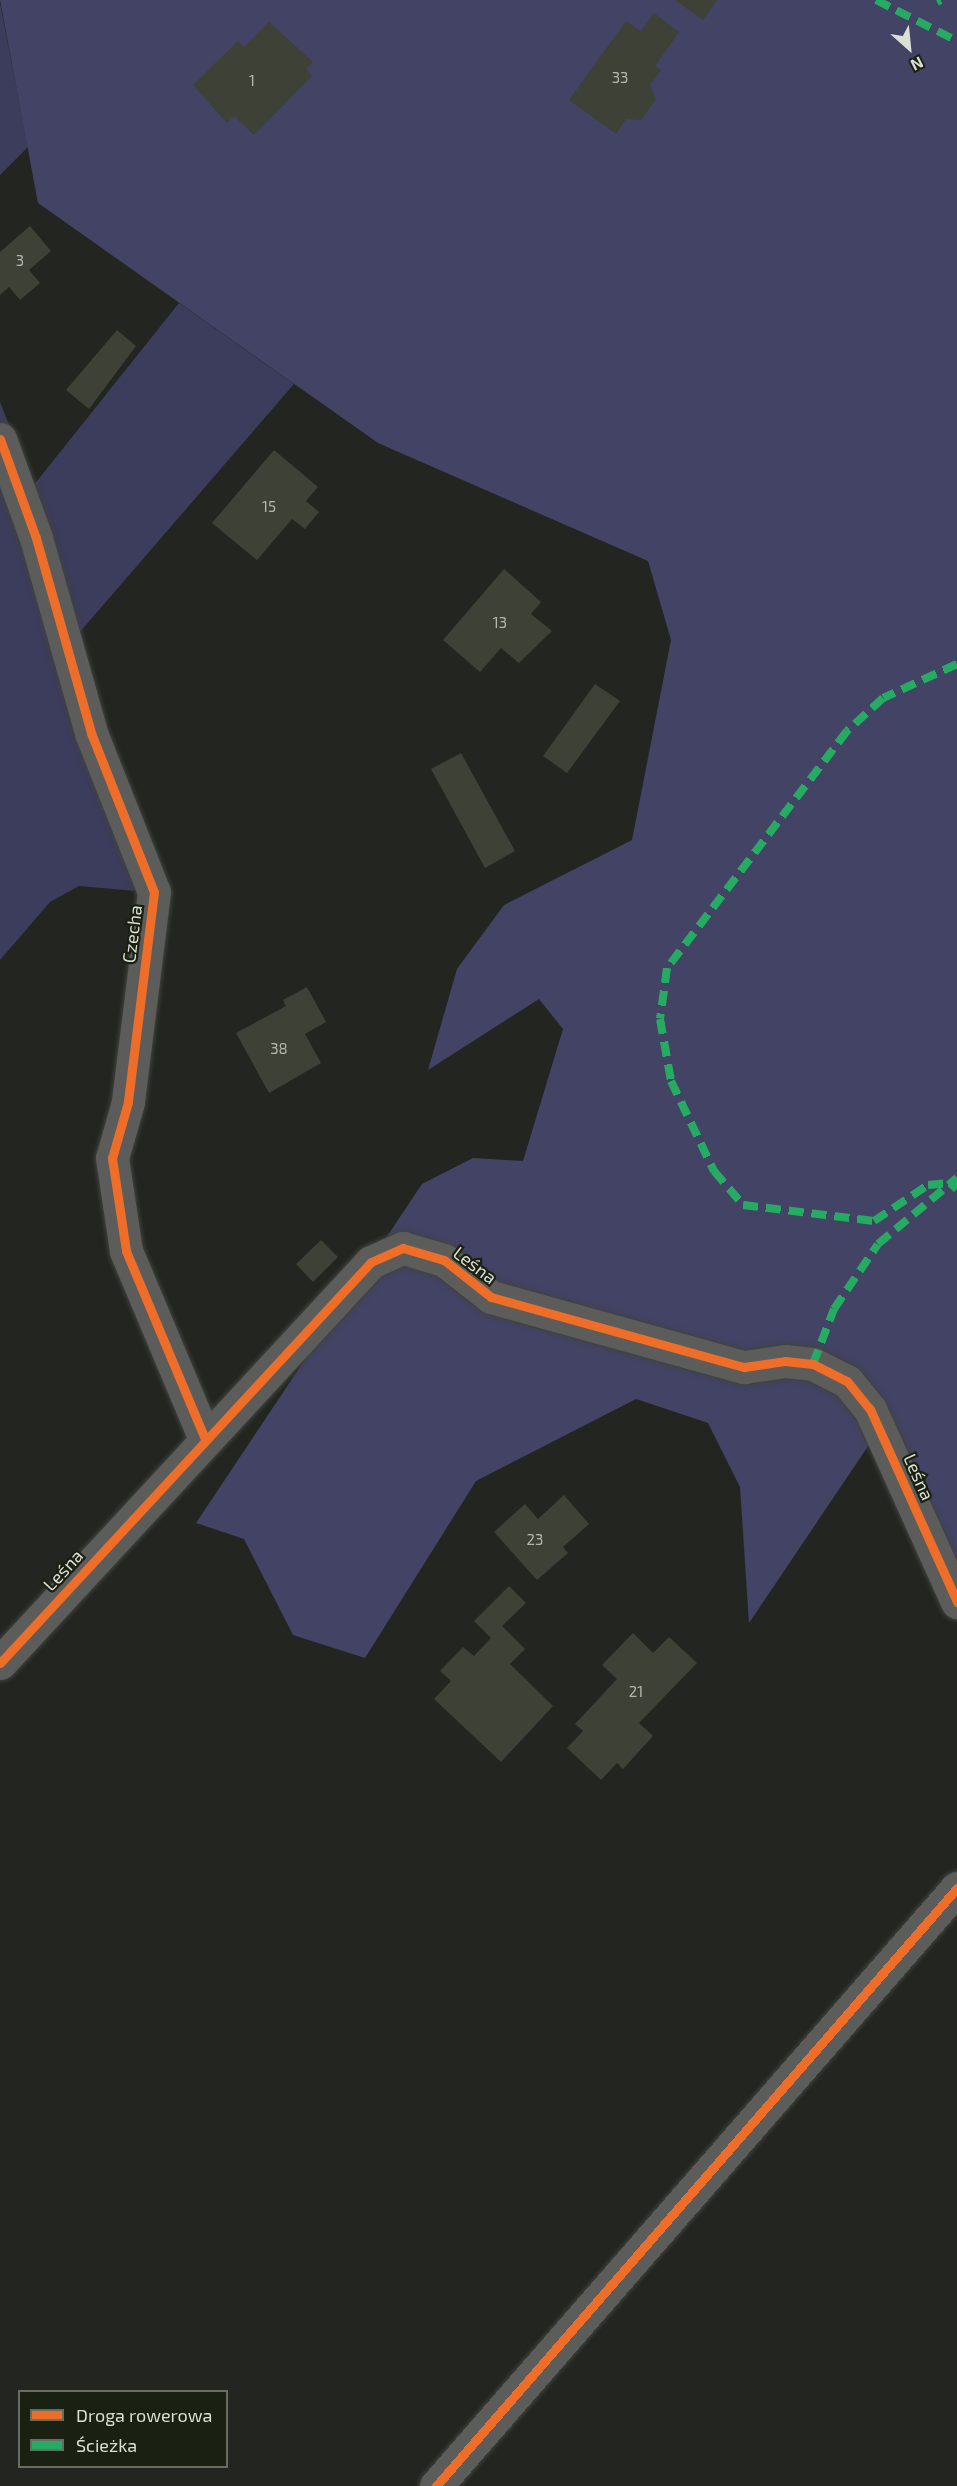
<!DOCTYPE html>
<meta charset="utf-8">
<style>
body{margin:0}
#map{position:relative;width:957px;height:2486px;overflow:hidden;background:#232620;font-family:"Exo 2",sans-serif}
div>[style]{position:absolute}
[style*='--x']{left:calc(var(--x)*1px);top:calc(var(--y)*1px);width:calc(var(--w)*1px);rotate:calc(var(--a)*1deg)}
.green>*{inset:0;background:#3c3c5c}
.forest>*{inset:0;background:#434366}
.building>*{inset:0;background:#3d4136}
.roads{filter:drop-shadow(0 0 2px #40433e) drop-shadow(0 0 2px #40433e)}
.street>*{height:33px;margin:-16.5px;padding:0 16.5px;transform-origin:16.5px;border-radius:16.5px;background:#5c5d5a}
.quiet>*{height:8px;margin-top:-4px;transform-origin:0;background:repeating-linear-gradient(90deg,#26ab63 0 15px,transparent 0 23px)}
.cycleway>*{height:9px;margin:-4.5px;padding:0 4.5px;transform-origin:4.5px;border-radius:4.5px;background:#ee6e29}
span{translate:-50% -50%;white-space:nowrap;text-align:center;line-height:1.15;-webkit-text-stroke:4.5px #1b2112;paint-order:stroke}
.number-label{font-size:15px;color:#b3b8ad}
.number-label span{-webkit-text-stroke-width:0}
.street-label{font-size:18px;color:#dadfd5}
.legend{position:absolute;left:18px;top:2390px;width:210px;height:78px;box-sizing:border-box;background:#1b2112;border:2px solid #676d60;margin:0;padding:8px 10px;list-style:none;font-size:18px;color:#dadfd5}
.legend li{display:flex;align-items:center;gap:12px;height:30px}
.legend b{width:30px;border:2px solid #676d60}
.north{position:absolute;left:879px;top:18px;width:60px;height:60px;-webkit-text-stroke:4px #1b2112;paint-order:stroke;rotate:153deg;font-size:16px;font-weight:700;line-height:24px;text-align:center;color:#dadfd5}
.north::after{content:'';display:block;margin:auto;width:21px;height:27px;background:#dadfd5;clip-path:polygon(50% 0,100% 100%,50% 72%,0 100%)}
</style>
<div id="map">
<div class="green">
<i style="clip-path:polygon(0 3px,28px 147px,0 175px)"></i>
<i style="clip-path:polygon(179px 303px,294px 384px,73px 640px,136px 891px,79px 886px,50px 902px,0 960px,0 402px,33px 486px)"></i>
</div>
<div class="forest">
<i style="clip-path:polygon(0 0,957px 0,957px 1577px,885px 1421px,749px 1623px,740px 1487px,708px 1423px,636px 1399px,476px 1481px,365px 1658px,293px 1635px,244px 1539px,196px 1523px,422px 1184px,473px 1158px,523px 1161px,563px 1029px,539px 999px,428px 1070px,457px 969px,504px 905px,632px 840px,671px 640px,648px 561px,378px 443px,38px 203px)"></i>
</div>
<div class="building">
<i style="clip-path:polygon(675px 0,717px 0,703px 20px)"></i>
<i style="clip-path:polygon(654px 13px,679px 32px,655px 66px,661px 70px,650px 85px,656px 99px,641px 120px,626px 119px,616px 134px,569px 100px,626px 21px,641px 31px)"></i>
<i style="clip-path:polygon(269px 22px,313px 62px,306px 69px,312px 76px,254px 135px,234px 116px,227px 123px,193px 85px,238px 41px,244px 47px)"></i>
<i style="clip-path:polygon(30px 226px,51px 251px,29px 270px,40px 283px,20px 300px,9px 287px,0 295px,0 252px)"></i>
<i style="clip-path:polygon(117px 330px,136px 346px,89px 409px,66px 390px)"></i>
<i style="clip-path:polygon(274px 450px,318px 487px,306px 501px,319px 512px,305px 529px,292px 519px,257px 560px,212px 523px)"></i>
<i style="clip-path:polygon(504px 569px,541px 602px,531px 614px,552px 631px,519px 663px,501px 648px,480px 672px,443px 640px)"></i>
<i style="clip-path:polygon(595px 684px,620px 701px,567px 773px,543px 756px)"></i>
<i style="clip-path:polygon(461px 753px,515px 851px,485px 868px,431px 769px)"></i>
<i style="clip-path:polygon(307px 987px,326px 1022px,305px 1034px,321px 1063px,269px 1093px,236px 1033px,286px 1006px,283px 1000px)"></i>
<i style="clip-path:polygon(321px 1240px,338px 1257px,313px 1282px,296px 1264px)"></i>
<i style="clip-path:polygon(564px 1495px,589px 1524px,563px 1547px,568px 1553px,537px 1580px,494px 1532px,525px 1504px,538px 1519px)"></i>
<i style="clip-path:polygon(509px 1586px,526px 1603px,502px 1626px,525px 1649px,510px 1664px,553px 1706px,501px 1762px,434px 1699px,451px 1681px,440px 1671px,463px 1647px,474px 1656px,491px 1638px,474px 1621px)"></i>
<i style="clip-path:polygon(633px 1633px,653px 1653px,669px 1637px,697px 1663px,639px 1723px,653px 1736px,623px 1769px,617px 1763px,601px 1780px,567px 1748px,583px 1731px,575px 1724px,617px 1679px,602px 1665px)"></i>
</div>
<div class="roads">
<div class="street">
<i style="--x:0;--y:439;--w:105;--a:70"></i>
<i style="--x:36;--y:538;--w:203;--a:74.2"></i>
<i style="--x:91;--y:733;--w:171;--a:68.4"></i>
<i style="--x:154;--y:892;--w:212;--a:97.1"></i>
<i style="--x:128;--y:1102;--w:58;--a:105.9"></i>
<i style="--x:112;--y:1158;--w:94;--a:81.4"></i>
<i style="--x:126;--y:1251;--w:204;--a:67.2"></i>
<i style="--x:0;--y:1663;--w:546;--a:-47.23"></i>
<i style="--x:371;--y:1262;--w:35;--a:-24"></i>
<i style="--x:403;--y:1248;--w:43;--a:16.3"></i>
<i style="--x:444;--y:1260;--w:60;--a:38.2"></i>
<i style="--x:491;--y:1297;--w:263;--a:15.5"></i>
<i style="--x:744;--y:1367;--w:41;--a:-8.3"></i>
<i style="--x:785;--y:1361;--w:28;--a:6"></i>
<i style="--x:813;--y:1364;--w:38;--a:27"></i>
<i style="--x:847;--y:1381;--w:36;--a:51"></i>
<i style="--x:870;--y:1409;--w:212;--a:65.7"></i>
<i style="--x:436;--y:2486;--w:793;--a:-48.94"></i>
</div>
</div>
<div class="quiet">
<i style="--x:876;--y:0;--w:91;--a:26.8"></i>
<i style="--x:937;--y:2;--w:4;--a:-27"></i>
<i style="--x:957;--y:664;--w:81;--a:155.3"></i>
<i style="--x:883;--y:698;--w:49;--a:137.5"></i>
<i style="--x:847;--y:731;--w:298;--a:127.2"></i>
<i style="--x:667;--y:968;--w:51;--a:97.8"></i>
<i style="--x:660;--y:1019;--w:63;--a:79.9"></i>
<i style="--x:671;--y:1081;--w:100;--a:64.5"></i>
<i style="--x:714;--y:1171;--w:45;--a:49.5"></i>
<i style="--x:743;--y:1205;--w:132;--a:7"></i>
<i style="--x:874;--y:1221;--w:65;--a:-33.7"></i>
<i style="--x:928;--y:1185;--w:22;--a:-5"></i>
<i style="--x:950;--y:1183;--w:9;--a:41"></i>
<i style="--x:813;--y:1364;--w:59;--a:-69.1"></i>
<i style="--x:834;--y:1309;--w:78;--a:-55.9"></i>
<i style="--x:878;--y:1244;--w:103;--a:-39.9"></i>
</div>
<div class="cycleway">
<i style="--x:0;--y:439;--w:105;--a:70"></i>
<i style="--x:36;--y:538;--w:203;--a:74.2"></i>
<i style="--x:91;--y:733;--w:171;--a:68.4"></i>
<i style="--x:154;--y:892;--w:212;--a:97.1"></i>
<i style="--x:128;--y:1102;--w:58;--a:105.9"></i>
<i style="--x:112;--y:1158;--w:94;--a:81.4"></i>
<i style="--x:126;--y:1251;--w:204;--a:67.2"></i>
<i style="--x:0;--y:1663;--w:546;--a:-47.23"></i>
<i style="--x:371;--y:1262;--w:35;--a:-24"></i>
<i style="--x:403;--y:1248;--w:43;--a:16.3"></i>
<i style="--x:444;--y:1260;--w:60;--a:38.2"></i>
<i style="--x:491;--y:1297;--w:263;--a:15.5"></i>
<i style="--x:744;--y:1367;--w:41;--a:-8.3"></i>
<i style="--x:785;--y:1361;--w:28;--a:6"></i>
<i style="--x:813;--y:1364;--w:38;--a:27"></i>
<i style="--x:847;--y:1381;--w:36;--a:51"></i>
<i style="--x:870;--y:1409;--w:212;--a:65.7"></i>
<i style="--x:436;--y:2486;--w:793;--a:-48.94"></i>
</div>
<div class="number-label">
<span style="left:620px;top:78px">33</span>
<span style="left:252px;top:81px">1</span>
<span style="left:20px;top:261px">3</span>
<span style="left:269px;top:507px">15</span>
<span style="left:500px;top:623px">13</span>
<span style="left:279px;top:1049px">38</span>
<span style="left:535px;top:1540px">23</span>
<span style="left:636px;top:1692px">21</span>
</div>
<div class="street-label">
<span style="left:132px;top:934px;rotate:-83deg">Czecha</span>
<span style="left:475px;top:1265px;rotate:37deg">Leśna</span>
<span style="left:919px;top:1477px;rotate:66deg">Leśna</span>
<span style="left:63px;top:1570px;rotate:-47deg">Leśna</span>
</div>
<ul class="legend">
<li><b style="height:8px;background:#ee6e29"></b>Droga rowerowa</li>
<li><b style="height:8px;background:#26ab63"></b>Ścieżka</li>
</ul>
<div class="north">N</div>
</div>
